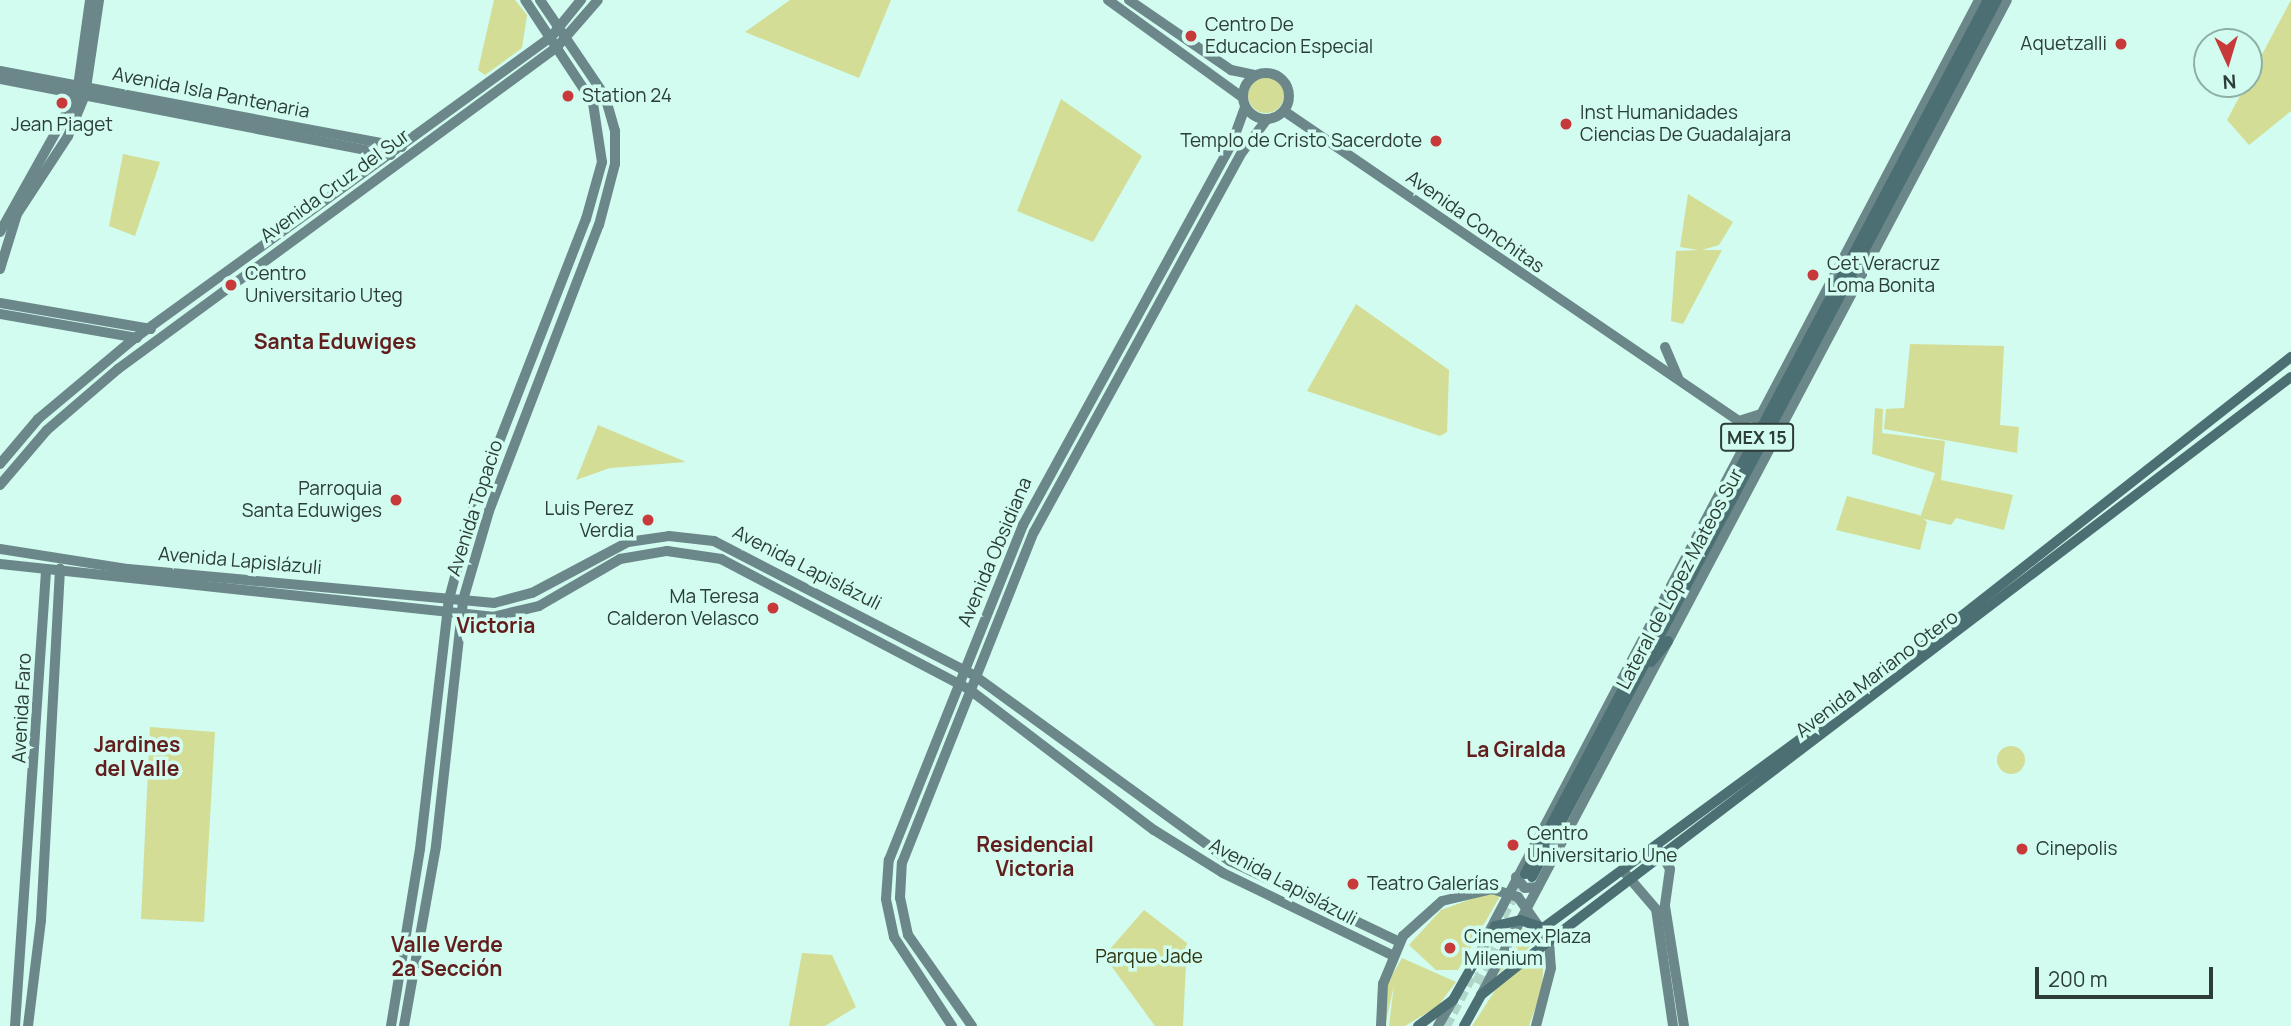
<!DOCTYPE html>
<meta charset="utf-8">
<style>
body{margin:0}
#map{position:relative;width:2291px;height:1026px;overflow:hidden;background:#d1fcef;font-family:Manrope,sans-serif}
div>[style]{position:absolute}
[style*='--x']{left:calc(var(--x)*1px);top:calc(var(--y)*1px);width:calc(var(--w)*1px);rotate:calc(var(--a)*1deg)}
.green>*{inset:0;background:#d3dd95}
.round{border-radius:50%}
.primary-tunnel>*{height:10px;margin-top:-5px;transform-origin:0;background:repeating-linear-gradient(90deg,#b0d6ca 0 10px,transparent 0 15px)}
.secondary>*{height:10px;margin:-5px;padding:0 5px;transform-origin:5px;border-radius:5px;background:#6b878a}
.secondary>.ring{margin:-5px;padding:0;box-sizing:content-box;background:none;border:10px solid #6b878a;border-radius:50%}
.primary>*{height:10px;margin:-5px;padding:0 5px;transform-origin:5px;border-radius:5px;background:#4c6f73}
.dots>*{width:19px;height:19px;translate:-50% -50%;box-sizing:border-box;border:4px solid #d1fcef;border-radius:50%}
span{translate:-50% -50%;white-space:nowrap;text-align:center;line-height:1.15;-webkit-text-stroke:7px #d1fcef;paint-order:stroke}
.shield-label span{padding:2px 5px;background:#d1fcef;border:2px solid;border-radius:5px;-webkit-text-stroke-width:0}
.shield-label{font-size:18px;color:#2c3c37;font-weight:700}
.poi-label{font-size:19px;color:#2c3c37}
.left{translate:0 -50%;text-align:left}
.right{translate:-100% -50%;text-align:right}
.street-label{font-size:19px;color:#2c3c37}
.park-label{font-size:19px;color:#30340e}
.neighbourhood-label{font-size:21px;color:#621d1c;font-weight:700}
.north{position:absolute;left:2193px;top:28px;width:70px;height:70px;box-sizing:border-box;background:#d1fcef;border:2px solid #8fafa5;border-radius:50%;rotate:176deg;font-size:19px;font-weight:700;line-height:28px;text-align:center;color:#2c3c37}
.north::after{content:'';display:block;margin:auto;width:24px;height:32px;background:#c83939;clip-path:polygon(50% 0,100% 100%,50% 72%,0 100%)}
.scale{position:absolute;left:2035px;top:967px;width:178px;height:32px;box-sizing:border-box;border:4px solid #2c3c37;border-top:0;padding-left:9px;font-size:21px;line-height:24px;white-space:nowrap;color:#2c3c37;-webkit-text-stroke:5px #d1fcef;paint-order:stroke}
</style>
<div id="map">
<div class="green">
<i style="clip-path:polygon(494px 0,515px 0,527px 15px,522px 48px,485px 75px,478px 70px)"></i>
<i style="clip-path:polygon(790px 0,891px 0,859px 78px,745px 32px)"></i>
<i style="clip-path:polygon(2291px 0,2291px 111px,2249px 145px,2227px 120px)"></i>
<i class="round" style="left:1248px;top:77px;width:36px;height:36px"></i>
<i style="clip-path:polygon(1061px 99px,1142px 156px,1093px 242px,1017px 211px)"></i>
<i style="clip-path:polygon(123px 154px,160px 162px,135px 236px,109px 226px)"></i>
<i style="clip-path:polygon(1688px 194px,1733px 222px,1719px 245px,1702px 250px,1722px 250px,1683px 324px,1671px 321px,1676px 251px,1698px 250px,1680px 247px)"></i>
<i style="clip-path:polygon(1356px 304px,1449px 370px,1447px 432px,1440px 436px,1307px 391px)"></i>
<i style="clip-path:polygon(1910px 344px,2004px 346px,2000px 425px,2019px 427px,2017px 453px,1884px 429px,1886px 409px,1904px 408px)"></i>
<i style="clip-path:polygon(1875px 408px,1883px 409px,1882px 433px,1945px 441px,1941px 480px,2013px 495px,2004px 530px,1956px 518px,1951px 525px,1920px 518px,1935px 473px,1872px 454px)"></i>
<i style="clip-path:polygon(598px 425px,686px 462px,610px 468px,576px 480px)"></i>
<i style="clip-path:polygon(1847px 496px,1919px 515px,1927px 522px,1920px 550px,1836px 530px)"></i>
<i style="clip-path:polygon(150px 727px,215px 732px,204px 922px,141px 919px)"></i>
<i class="round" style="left:1997px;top:746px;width:28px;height:28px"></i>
<i style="clip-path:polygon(1488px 893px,1500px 896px,1458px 970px,1436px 970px,1409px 945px,1441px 910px)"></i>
<i style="clip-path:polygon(1144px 910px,1187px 943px,1183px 1026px,1155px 1026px,1104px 956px)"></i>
<i style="clip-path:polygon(1521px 927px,1538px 940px,1498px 974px,1518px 940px)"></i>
<i style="clip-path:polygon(1544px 950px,1542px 989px,1529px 1026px,1472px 1026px,1496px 989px)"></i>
<i style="clip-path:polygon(802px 953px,832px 955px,856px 1007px,825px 1026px,789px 1026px)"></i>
<i style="clip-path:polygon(1402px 958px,1456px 982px,1438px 1006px,1405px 1026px,1389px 1026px,1394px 985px,1385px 1026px,1386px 986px)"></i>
</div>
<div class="primary-tunnel">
<i style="--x:1496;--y:930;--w:61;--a:-62.6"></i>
<i style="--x:1476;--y:983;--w:68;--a:-61.9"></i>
<i style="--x:1446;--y:1026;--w:61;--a:-62.6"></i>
</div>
<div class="secondary">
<i style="--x:1108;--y:0;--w:165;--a:35.9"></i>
<i style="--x:1129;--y:0;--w:124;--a:34.5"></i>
<i style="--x:1231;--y:70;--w:25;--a:12"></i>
<i style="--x:0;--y:71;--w:409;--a:10.7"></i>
<i class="ring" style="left:1243px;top:73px;width:36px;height:36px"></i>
<i style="--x:0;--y:79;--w:398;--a:11"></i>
<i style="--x:1284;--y:111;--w:551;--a:34.27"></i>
<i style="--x:0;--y:232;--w:158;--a:-60.8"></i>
<i style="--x:77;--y:94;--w:95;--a:-82.1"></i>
<i style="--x:0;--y:269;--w:58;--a:-72.8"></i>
<i style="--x:17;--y:214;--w:93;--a:-56.8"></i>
<i style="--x:68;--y:136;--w:44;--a:-67.5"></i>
<i style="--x:85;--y:95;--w:96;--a:-81.6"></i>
<i style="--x:0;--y:303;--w:153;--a:9.8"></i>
<i style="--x:0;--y:314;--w:139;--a:9.9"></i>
<i style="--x:1665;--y:347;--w:34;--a:67"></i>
<i style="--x:1739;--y:421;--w:27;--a:82"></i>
<i style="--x:1739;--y:421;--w:23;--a:-18"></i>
<i style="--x:0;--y:464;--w:59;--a:-49.8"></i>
<i style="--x:38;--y:419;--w:126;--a:-39.9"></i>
<i style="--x:135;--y:338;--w:513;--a:-35.89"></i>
<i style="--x:551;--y:37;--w:48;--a:-51"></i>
<i style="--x:0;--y:485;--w:72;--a:-49.5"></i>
<i style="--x:47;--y:430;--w:94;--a:-40.7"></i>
<i style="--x:118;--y:369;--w:544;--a:-36.26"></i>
<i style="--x:557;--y:47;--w:62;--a:-48.9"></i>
<i style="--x:0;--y:549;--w:130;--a:8.9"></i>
<i style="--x:128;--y:569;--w:368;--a:5.3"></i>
<i style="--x:494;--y:603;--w:39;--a:-15"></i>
<i style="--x:532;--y:593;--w:109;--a:-28"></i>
<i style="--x:628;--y:542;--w:41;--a:-8.3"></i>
<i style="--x:669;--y:536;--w:45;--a:6.3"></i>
<i style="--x:714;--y:541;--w:294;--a:27.3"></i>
<i style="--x:975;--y:676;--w:315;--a:36"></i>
<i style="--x:1230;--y:861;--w:188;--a:25.5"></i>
<i style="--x:0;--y:564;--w:495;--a:6.1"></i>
<i style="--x:492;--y:617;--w:48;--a:-13.2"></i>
<i style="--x:539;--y:606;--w:94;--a:-30.1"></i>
<i style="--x:620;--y:559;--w:48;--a:-9.7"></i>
<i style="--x:667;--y:551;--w:55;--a:8.4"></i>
<i style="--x:721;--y:559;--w:281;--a:27.7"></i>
<i style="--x:970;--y:690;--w:231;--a:37.3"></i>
<i style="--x:1154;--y:830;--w:81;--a:31.9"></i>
<i style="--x:1223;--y:873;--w:190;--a:25.9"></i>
<i style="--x:1659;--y:850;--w:22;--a:60"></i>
<i style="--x:1670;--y:869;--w:37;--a:98"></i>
<i style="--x:1665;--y:906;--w:121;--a:81"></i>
<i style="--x:1625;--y:873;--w:48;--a:49.3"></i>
<i style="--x:1656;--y:909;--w:118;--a:81.7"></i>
<i style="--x:1516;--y:877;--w:14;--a:51"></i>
<i style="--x:1525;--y:888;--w:13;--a:-4"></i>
<i style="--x:1490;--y:930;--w:1051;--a:-62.26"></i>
<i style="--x:1481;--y:995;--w:1125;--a:-62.14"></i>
<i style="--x:15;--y:1026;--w:458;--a:-86.1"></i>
<i style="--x:28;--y:1026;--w:107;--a:-83"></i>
<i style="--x:41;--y:920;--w:352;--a:-86.9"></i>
<i style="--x:391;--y:1026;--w:179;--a:-80.7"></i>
<i style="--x:420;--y:849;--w:252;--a:-83.4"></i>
<i style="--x:449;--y:599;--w:96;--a:-75"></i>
<i style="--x:474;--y:506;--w:308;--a:-68.7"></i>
<i style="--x:586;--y:219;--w:59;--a:-74.3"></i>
<i style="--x:602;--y:162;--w:60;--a:-98.7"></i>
<i style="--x:593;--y:103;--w:123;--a:-123.4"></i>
<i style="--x:404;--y:1026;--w:183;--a:-79.9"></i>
<i style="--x:436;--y:846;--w:247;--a:-83.7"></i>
<i style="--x:463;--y:600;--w:93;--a:-73.7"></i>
<i style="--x:489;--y:511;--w:306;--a:-69"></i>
<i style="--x:599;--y:225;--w:63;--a:-75.3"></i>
<i style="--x:615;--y:164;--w:33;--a:-90"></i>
<i style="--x:615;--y:131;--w:36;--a:-106"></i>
<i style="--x:605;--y:96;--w:116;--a:-124.1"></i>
<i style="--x:952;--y:1026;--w:106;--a:-123.1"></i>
<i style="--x:894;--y:937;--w:39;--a:-102"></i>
<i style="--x:886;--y:899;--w:39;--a:-86"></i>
<i style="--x:889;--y:860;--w:361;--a:-68.2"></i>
<i style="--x:1023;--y:525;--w:435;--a:-61.3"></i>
<i style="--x:1232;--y:143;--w:38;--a:-70"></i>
<i style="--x:972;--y:1026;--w:111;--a:-125.1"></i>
<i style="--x:908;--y:935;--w:38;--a:-102"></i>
<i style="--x:900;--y:898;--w:35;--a:-87"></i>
<i style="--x:902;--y:863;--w:356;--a:-68.3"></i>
<i style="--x:1034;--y:532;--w:435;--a:-61.3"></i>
<i style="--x:1243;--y:151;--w:40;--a:-53"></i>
<i style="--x:1381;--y:1026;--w:42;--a:-87.3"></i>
<i style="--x:1383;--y:984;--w:52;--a:-67.4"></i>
<i style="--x:1403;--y:936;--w:52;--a:-41.9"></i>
<i style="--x:1442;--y:901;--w:51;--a:-13.5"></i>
<i style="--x:1492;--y:889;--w:27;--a:17"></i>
<i style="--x:1518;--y:897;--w:54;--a:54.8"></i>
<i style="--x:1549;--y:941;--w:27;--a:86"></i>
<i style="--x:1551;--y:968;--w:60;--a:104.5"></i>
<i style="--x:1438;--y:1026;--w:30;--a:-60"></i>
</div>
<div class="primary">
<i style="--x:1651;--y:662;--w:27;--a:-51"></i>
<i style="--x:1525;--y:874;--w:989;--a:-62.09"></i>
<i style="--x:1532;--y:877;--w:993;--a:-62.07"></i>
<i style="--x:1418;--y:1026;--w:44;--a:-36.6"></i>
<i style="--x:1453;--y:1000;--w:85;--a:-60.4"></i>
<i style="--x:1495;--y:926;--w:26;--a:-13"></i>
<i style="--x:1520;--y:920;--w:24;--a:19"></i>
<i style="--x:1543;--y:928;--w:401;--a:-36.3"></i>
<i style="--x:1866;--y:691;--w:541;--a:-38.16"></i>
<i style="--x:1464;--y:1026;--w:35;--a:-61"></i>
<i style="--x:1481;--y:995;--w:87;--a:-38.5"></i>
<i style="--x:1549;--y:941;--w:932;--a:-37.24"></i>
</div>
<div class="dots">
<i style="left:1191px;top:36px;background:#c83939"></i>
<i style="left:2121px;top:44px;background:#c83939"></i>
<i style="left:568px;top:96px;background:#c83939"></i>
<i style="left:62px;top:103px;background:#c83939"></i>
<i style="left:1566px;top:124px;background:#c83939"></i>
<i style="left:1436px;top:141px;background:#c83939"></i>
<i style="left:1813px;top:275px;background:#c83939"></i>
<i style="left:231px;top:285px;background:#c83939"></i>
<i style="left:396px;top:500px;background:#c83939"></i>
<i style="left:648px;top:520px;background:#c83939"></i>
<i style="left:773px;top:608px;background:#c83939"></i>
<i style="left:1513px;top:845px;background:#c83939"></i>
<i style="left:2022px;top:849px;background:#c83939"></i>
<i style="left:1353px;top:884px;background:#c83939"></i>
<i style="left:1450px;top:948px;background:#c83939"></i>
</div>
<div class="shield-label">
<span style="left:1757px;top:437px">MEX 15</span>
</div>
<div class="poi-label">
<span class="left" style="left:1205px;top:36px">Centro De<br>Educacion Especial</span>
<span class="right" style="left:2107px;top:44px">Aquetzalli</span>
<span class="left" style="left:582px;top:96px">Station 24</span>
<span class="left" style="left:1580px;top:124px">Inst Humanidades<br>Ciencias De Guadalajara</span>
<span style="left:62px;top:125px">Jean Piaget</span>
<span class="right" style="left:1422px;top:141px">Templo de Cristo Sacerdote</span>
<span class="left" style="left:1827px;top:275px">Cet Veracruz<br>Loma Bonita</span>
<span class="left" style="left:245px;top:285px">Centro<br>Universitario Uteg</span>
<span class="right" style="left:382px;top:500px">Parroquia<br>Santa Eduwiges</span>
<span class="right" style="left:634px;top:520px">Luis Perez<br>Verdia</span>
<span class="right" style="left:759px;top:608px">Ma Teresa<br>Calderon Velasco</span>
<span class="left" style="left:1527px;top:845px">Centro<br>Universitario Une</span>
<span class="left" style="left:2036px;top:849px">Cinepolis</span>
<span class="left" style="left:1367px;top:884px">Teatro Galerías</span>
<span class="left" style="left:1464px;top:948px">Cinemex Plaza<br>Milenium</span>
</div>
<div class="street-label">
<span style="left:211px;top:93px;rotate:11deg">Avenida Isla Pantenaria</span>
<span style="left:335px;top:186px;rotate:-36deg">Avenida Cruz del Sur</span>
<span style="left:1475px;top:222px;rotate:35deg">Avenida Conchitas</span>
<span style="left:475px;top:508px;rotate:-72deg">Avenida Topacio</span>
<span style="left:995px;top:552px;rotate:-67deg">Avenida Obsidiana</span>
<span style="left:240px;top:561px;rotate:5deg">Avenida Lapislázuli</span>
<span style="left:807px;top:568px;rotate:27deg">Avenida Lapislázuli</span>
<span style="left:1680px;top:579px;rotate:-62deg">Lateral de López Mateos Sur</span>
<span style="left:1877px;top:674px;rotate:-37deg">Avenida Mariano Otero</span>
<span style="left:22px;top:708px;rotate:-87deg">Avenida Faro</span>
<span style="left:1283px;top:882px;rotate:28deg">Avenida Lapislázuli</span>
</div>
<div class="park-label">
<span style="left:1149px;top:957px">Parque Jade</span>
</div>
<div class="neighbourhood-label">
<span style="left:335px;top:341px">Santa Eduwiges</span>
<span style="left:496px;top:625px">Victoria</span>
<span style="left:137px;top:756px">Jardines<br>del Valle</span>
<span style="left:1516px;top:749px">La Giralda</span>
<span style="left:1035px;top:856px">Residencial<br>Victoria</span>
<span style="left:447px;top:956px">Valle Verde<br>2a Sección</span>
</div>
<div class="north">N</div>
<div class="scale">200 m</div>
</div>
